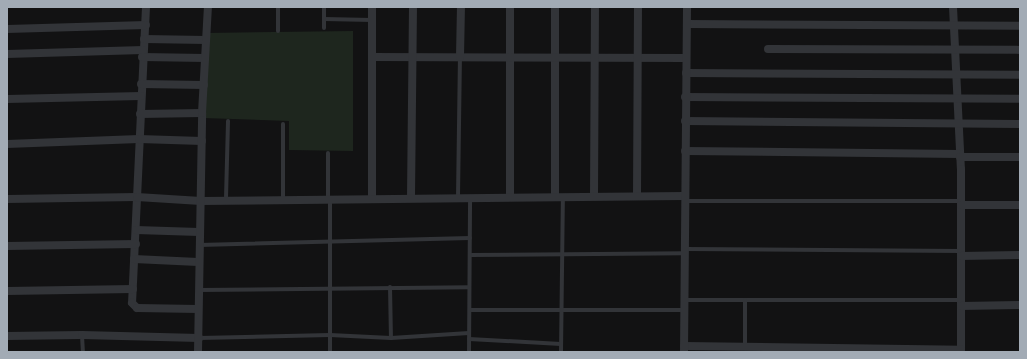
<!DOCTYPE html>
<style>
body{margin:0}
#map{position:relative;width:1027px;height:359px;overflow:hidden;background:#121213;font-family:"Varela Round",sans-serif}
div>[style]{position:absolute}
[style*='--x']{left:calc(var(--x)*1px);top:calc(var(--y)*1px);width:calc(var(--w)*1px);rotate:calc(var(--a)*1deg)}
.green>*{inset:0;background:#1e261e}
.service>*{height:4px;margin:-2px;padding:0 2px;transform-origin:2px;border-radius:2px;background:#323438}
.minor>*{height:8px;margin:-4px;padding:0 4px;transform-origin:4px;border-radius:4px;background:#323438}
span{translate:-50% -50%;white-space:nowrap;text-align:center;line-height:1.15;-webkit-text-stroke:3px #0d0d0e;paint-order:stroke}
.frame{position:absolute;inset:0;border:8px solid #a2abb5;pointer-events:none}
</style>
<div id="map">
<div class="green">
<i style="clip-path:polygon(353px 31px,353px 151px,289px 150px,289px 121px,203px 118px,206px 33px)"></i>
</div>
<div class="service">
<i style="--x:324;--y:19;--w:48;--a:1.2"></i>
<i style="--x:324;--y:28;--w:21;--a:-90"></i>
<i style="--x:278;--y:31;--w:24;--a:-90"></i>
<i style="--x:283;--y:124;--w:74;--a:90"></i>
<i style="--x:458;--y:197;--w:140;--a:-89.2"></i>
<i style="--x:226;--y:198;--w:77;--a:-88.5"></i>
<i style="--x:328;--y:198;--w:45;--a:-90"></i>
<i style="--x:685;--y:201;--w:276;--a:0"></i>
<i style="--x:199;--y:245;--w:271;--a:-1.5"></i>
<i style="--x:685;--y:249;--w:276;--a:0.4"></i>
<i style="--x:470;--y:255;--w:214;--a:-0.5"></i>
<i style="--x:390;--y:287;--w:51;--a:88.9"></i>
<i style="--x:199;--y:290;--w:270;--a:-0.6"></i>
<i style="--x:684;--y:300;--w:277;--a:0"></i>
<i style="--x:745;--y:300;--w:47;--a:90"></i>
<i style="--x:470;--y:310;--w:214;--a:0"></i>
<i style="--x:82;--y:335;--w:17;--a:87"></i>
<i style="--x:199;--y:338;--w:131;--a:-1.3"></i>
<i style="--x:330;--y:335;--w:61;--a:2.8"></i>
<i style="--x:391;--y:338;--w:78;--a:-3.7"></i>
<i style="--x:469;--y:339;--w:92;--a:3.1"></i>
<i style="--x:330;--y:352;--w:154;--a:-90"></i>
<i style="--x:469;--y:352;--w:154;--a:-89.6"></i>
<i style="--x:561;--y:352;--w:156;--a:-89.3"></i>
</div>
<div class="minor">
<i style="--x:146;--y:7;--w:296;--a:92.7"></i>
<i style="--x:132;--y:303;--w:7;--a:45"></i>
<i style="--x:137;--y:308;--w:61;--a:0.9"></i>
<i style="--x:510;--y:7;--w:190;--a:90"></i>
<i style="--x:555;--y:7;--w:190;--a:90"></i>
<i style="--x:953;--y:7;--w:162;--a:87.2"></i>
<i style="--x:961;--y:169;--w:183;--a:90"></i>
<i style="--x:687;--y:24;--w:333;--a:0.3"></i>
<i style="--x:7;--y:29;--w:139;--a:-1.6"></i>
<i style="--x:144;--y:39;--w:62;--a:0.9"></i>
<i style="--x:768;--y:49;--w:252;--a:0.2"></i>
<i style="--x:7;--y:54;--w:136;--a:-1.7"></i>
<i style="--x:142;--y:57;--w:63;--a:0.9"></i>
<i style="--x:372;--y:57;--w:314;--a:0.2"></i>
<i style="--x:460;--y:57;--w:50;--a:-88.9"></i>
<i style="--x:686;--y:73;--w:334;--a:0.3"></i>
<i style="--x:141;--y:84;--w:63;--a:0.9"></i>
<i style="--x:685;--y:97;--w:335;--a:0.3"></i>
<i style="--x:7;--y:99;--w:134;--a:-1.3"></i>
<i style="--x:140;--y:114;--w:62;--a:-0.9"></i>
<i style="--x:685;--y:121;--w:335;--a:0.5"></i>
<i style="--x:7;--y:144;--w:132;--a:-2.2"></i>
<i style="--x:139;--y:139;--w:63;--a:1.8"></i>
<i style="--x:685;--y:151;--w:275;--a:0.6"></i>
<i style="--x:960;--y:157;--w:60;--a:0"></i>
<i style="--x:594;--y:196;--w:189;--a:-89.7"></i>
<i style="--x:637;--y:196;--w:189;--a:-89.7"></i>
<i style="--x:411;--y:197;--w:190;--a:-89.4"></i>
<i style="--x:372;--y:198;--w:191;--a:-90"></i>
<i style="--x:7;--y:199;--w:130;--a:-0.9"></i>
<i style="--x:137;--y:197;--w:64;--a:3.6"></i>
<i style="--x:201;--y:201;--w:483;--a:-0.6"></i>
<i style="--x:961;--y:205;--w:59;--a:0"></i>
<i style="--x:136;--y:230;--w:63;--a:1.8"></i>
<i style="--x:7;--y:246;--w:129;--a:-0.9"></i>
<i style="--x:961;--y:256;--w:59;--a:-1"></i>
<i style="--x:134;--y:259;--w:64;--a:2.7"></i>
<i style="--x:7;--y:291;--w:126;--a:-0.9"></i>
<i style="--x:961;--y:306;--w:59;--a:-1"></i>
<i style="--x:7;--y:336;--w:75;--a:-0.8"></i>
<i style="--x:82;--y:335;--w:117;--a:1.5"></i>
<i style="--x:684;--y:346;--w:277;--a:0.8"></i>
<i style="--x:198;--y:352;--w:239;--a:-89"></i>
<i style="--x:202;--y:113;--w:106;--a:-86.8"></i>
<i style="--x:684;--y:352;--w:345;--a:-89.5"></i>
</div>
<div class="frame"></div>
</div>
